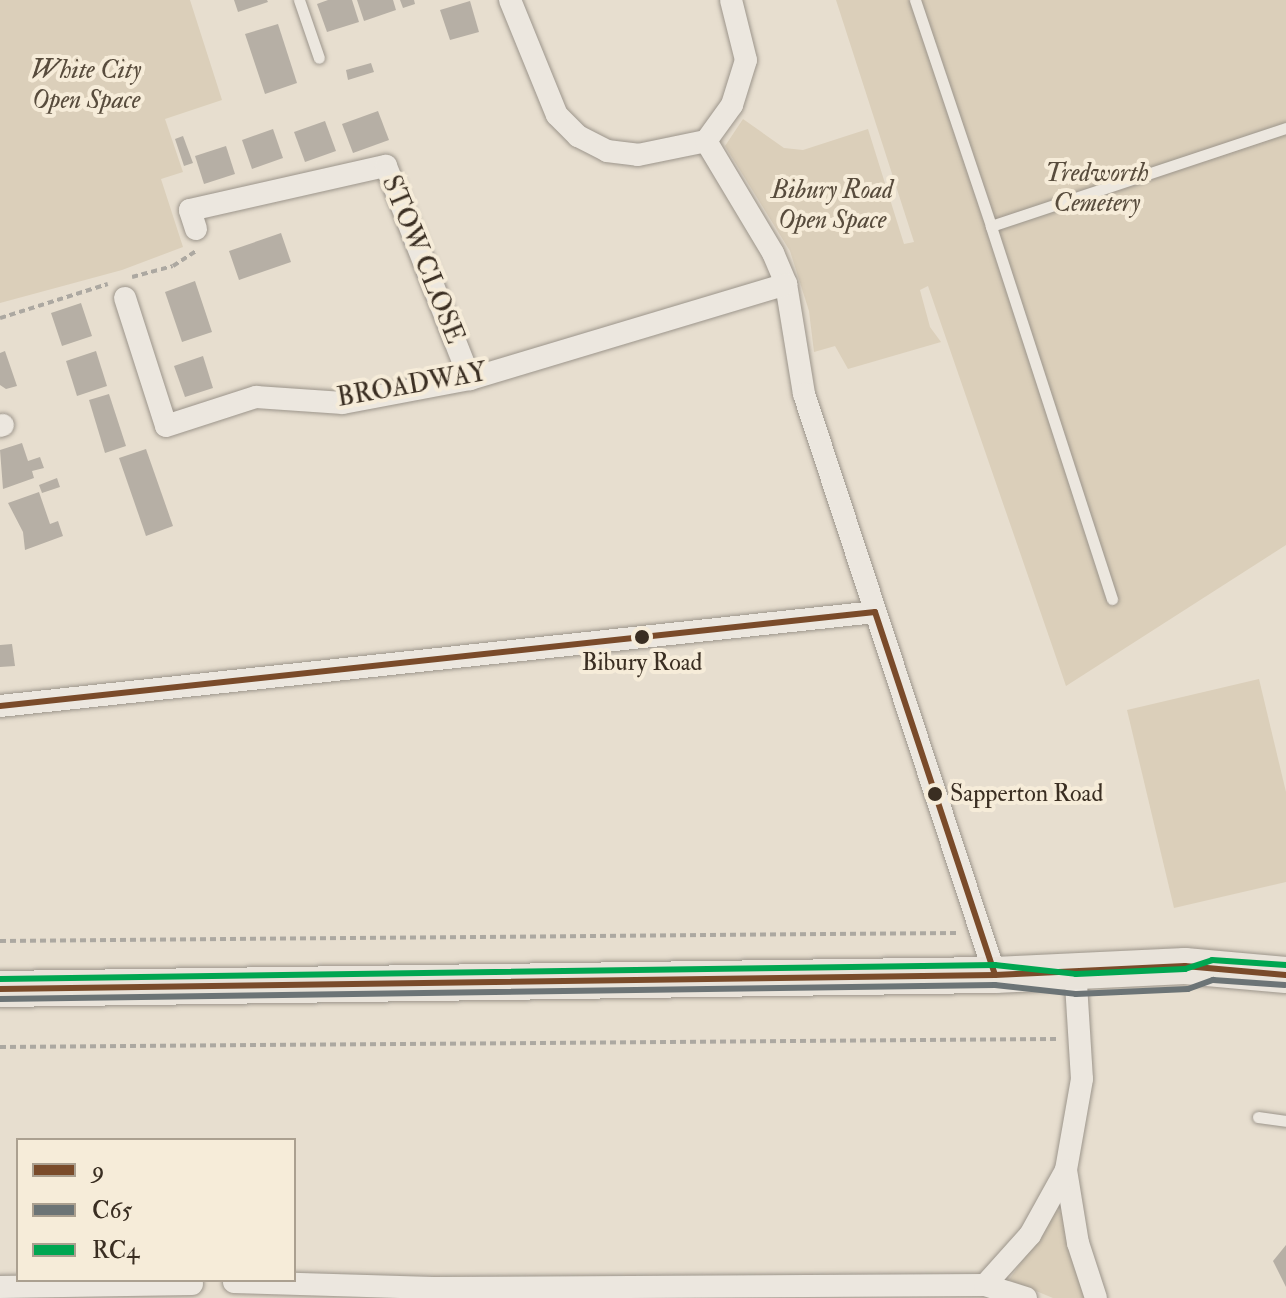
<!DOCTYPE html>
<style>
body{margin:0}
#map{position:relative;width:1286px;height:1298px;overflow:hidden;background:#e7decf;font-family:"IM FELL Double Pica",serif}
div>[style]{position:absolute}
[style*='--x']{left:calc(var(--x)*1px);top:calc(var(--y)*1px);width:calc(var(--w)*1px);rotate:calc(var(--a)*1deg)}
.green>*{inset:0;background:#dbcfba}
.building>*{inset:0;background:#b6afa5}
.path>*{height:4px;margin-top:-2px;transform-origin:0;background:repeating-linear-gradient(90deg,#aca8a1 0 6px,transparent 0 10px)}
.roads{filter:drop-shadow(0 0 2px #9c958b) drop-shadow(0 0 2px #9c958b)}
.service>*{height:11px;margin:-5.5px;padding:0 5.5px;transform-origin:5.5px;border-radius:5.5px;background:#ece7df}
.minor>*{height:22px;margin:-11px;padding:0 11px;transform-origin:11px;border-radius:11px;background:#ece7df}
.trunk>*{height:36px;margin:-18px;padding:0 18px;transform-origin:18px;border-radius:18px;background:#e9e3da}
.bus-1>*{height:6px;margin:-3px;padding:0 3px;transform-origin:3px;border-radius:3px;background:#7a4b2a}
.bus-2>*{height:6px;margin:-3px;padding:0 3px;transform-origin:3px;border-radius:3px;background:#6c7476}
.bus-3>*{height:6px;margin:-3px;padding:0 3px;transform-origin:3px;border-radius:3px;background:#00a651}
.dots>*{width:22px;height:22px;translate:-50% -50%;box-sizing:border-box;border:4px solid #f6ecd9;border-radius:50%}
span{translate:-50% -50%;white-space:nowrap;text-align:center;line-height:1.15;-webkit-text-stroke:8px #f6ecd9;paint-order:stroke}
.bus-label{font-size:24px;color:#3a2e22}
.left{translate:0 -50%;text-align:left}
.park-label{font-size:26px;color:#584c3d;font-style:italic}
.street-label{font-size:26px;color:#3a2e22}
.legend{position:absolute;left:16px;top:1138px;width:280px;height:144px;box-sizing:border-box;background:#f6ecd9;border:2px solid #aba090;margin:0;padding:10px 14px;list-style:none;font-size:24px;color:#3a2e22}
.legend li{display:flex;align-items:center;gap:16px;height:40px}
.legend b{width:40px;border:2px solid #aba090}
</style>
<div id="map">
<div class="green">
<i style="clip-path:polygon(0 0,190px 0,222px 100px,165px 119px,183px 172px,161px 179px,183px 247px,122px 270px,0 303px)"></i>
<i style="clip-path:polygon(836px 0,1286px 0,1286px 545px,1066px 686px,928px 286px,920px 290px,930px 327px,941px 342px,848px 369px,835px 346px,814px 352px,809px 311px,790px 251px,725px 146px,743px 119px,784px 148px,803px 150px,868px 129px,904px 244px,914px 242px)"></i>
<i style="clip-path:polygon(1259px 679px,1286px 792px,1286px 882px,1174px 908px,1127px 710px)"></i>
<i style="clip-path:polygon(1057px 1210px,1062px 1213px,1085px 1298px,1053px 1298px,1009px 1280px)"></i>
</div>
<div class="building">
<i style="clip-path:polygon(234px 0,267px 0,268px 2px,238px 12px)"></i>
<i style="clip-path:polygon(328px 0,352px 0,359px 22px,327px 32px,317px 4px)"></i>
<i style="clip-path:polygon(357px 0,393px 0,396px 10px,364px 21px)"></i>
<i style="clip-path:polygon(400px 0,414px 0,415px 4px,403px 8px)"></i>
<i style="clip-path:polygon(470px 1px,479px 32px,450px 40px,440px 10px)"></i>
<i style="clip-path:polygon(278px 24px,297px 83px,265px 94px,245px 34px)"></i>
<i style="clip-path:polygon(371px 63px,374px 72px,348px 80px,346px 70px)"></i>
<i style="clip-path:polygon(378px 111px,389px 140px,353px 153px,342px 124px)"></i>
<i style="clip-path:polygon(325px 121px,336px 151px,305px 162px,294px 132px)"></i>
<i style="clip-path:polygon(273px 129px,283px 158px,252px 169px,242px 140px)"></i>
<i style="clip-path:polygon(183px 136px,193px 163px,184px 166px,175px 139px)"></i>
<i style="clip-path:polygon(226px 146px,235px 174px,204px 184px,195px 156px)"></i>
<i style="clip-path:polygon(281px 233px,291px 262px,239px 280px,229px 251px)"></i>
<i style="clip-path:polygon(195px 281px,212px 332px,182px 342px,165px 292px)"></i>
<i style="clip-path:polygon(81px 303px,92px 336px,62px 346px,51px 313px)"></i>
<i style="clip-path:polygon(5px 351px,17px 386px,6px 389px,0 385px,0 353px)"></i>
<i style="clip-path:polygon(96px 351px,107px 386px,77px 396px,66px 361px)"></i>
<i style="clip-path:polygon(203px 356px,213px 388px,185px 397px,174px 366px)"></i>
<i style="clip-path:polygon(109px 394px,126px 446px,105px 453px,89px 400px)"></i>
<i style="clip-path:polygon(22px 443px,28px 461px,40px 457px,44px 468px,32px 471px,34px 478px,3px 489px,0 450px)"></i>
<i style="clip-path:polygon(146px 449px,173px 526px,146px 536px,119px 458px)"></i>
<i style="clip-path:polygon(57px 478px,60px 487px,42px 493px,39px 485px)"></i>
<i style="clip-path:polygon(39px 492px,50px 524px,58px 521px,63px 536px,25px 550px,23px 532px,8px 503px)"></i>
<i style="clip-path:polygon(12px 644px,15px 666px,0 667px,0 645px)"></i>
<i style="clip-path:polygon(1286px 1245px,1286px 1287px,1273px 1261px)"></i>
</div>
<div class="path">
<i style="--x:132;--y:277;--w:42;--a:-15"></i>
<i style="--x:173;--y:266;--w:27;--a:-33"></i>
<i style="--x:0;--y:318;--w:113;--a:-17.5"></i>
<i style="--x:0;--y:941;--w:958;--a:-0.48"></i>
<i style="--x:0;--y:1047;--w:1057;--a:-0.43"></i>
</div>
<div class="roads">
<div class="service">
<i style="--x:299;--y:0;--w:61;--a:71"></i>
<i style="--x:915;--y:0;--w:238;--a:71.4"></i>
<i style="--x:1112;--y:599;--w:392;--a:-108"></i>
<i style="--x:991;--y:226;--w:311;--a:-18.4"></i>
<i style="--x:1258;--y:1117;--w:28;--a:8"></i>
</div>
<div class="minor">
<i style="--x:510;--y:0;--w:124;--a:67.8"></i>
<i style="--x:557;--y:115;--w:30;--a:45"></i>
<i style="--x:578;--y:136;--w:33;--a:27"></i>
<i style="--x:607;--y:151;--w:31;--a:7"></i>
<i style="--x:638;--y:155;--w:69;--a:-11.6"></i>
<i style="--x:731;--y:0;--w:62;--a:76"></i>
<i style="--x:746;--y:60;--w:47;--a:107.3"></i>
<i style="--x:732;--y:105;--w:44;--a:125.8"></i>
<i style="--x:706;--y:141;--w:131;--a:59.1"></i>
<i style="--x:773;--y:253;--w:34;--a:67"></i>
<i style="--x:786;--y:284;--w:111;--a:80.7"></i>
<i style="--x:804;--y:394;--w:612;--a:71.8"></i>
<i style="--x:196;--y:229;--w:20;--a:-108"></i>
<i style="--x:190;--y:210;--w:201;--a:-12.7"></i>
<i style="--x:386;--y:166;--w:229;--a:68.5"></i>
<i style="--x:125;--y:298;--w:134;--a:72.2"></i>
<i style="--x:166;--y:426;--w:95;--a:-17.9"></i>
<i style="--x:256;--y:397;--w:87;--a:3.9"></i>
<i style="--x:343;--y:403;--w:129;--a:-10.7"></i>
<i style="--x:470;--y:379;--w:330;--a:-16.7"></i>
<i style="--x:0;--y:426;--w:3;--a:-18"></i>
<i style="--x:0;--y:706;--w:880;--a:-6.13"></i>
<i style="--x:1076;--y:984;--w:95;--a:86.4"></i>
<i style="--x:1082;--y:1079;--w:92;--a:100"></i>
<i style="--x:1066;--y:1170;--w:74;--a:80.7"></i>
<i style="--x:1078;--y:1243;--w:58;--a:71.9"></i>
<i style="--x:234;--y:1282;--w:199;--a:1.7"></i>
<i style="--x:433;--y:1288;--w:552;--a:-0.31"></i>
<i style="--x:985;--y:1285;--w:43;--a:17.6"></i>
<i style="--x:985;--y:1285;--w:67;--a:-48"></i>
<i style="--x:1030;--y:1235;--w:74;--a:-61"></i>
<i style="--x:0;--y:1287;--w:192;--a:-0.9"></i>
</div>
<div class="trunk">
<i style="--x:0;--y:989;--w:995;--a:-0.81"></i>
<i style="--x:995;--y:975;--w:190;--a:-2.7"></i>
<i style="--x:1185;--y:966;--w:101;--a:5.1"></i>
</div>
</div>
<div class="bus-1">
<i style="--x:0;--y:706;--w:880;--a:-6.13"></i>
<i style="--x:875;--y:612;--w:382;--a:71.7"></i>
<i style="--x:0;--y:989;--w:995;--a:-0.81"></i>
<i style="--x:995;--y:975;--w:190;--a:-2.7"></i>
<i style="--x:1185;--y:966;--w:101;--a:5.1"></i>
</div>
<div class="bus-2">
<i style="--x:0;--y:999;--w:995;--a:-0.81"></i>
<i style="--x:995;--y:985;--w:81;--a:6.3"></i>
<i style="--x:1076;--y:994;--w:112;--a:-2.6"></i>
<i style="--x:1188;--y:989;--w:27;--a:-20"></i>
<i style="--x:1213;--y:980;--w:72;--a:4"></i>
</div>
<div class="bus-3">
<i style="--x:0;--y:979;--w:995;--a:-0.81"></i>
<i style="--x:995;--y:965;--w:81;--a:6.3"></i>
<i style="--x:1076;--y:974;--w:109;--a:-2.6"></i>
<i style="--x:1185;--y:969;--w:28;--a:-18"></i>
<i style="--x:1212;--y:960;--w:74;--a:3.9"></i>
</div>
<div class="dots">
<i style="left:642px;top:637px;background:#3a2e22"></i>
<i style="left:935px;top:794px;background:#3a2e22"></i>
</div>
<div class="bus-label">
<span style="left:642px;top:663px">Bibury Road</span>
<span class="left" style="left:950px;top:794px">Sapperton Road</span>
</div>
<div class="park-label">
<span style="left:86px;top:86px">White City<br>Open Space</span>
<span style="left:1097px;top:189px">Tredworth<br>Cemetery</span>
<span style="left:832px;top:206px">Bibury Road<br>Open Space</span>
</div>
<div class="street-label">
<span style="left:422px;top:260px;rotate:68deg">STOW CLOSE</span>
<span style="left:412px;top:386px;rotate:-10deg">BROADWAY</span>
</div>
<ul class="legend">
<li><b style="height:10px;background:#7a4b2a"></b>9</li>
<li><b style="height:10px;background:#6c7476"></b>C65</li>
<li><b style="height:10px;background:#00a651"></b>RC4</li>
</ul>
</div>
